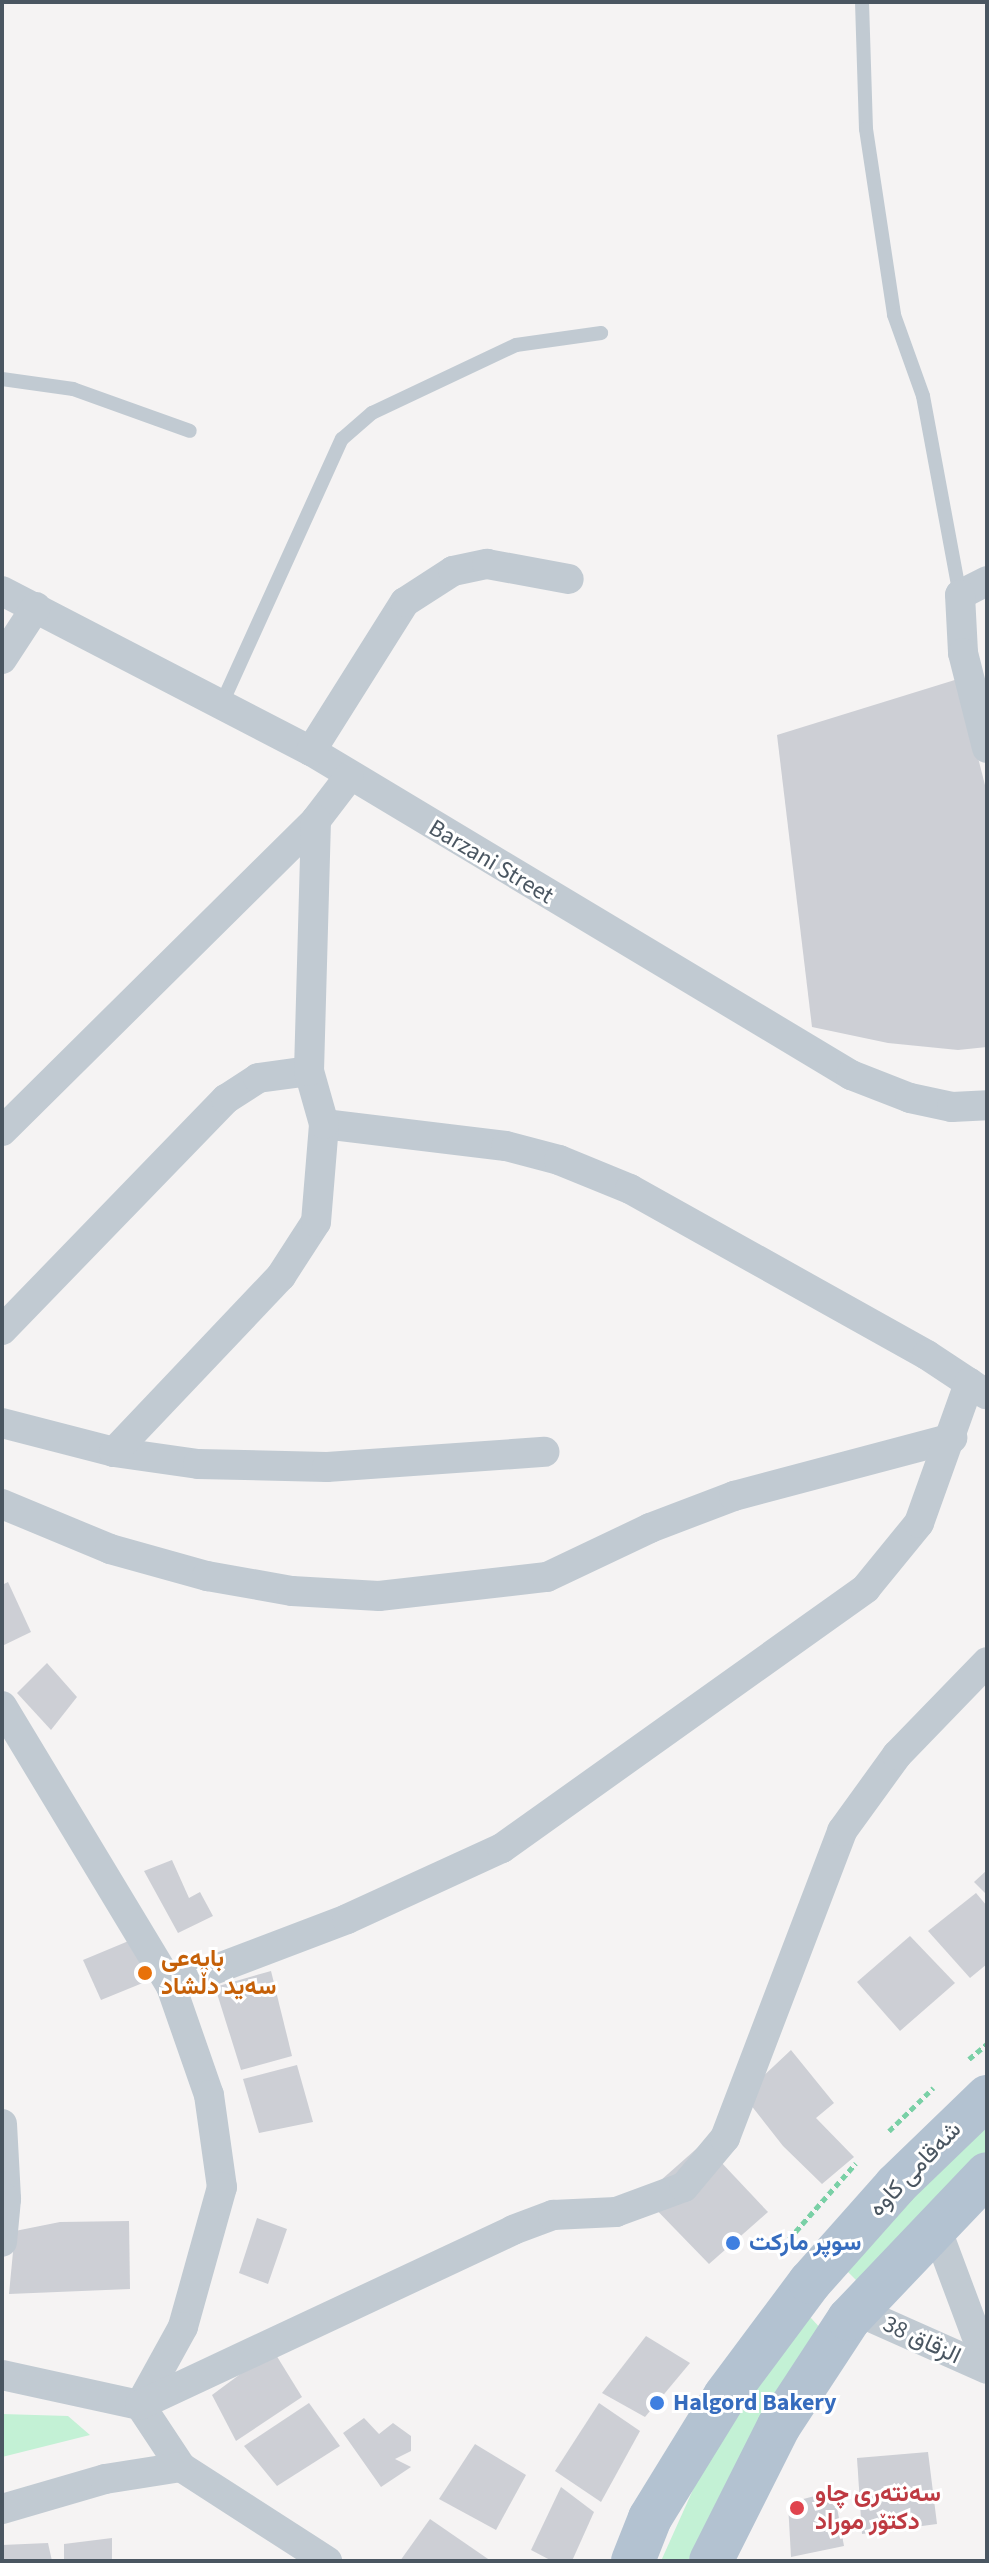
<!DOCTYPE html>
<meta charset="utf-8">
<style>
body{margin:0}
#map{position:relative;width:989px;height:2563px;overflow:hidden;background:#f5f3f3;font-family:"Source Sans 3",Vazirmatn,sans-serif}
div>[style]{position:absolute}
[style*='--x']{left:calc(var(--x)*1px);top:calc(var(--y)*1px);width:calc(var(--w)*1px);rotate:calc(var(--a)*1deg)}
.green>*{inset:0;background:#c3f1d5}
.building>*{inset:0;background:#cdcfd5}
.path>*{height:5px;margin-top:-2.5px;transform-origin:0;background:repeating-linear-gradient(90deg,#7ad0a6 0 6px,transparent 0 10px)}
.service>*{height:14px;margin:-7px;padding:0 7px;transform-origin:7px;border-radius:7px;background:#c1cad2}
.minor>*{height:30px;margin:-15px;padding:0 15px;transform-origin:15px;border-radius:15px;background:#c1cad2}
.primary>*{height:44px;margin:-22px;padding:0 22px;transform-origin:22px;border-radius:22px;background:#b3c2d1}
.dots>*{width:22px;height:22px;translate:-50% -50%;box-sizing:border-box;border:4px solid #fff;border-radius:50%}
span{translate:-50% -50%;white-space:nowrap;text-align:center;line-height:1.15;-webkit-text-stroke:6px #fff;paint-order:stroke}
.street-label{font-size:24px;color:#4a5661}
.food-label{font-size:24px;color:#c56008;font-weight:700}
.left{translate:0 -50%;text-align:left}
.shop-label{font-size:24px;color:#366cbe;font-weight:700}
.health-label{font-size:24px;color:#be3a42;font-weight:700}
.frame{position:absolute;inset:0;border:4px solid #4a5661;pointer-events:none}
</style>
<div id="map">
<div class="green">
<i style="clip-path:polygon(987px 2124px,987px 2158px,860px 2284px,844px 2268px)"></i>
<i style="clip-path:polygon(811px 2318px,823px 2331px,749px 2444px,688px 2561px,661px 2561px,696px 2483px,798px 2320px)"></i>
<i style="clip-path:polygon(2px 2414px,68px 2416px,90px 2435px,2px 2457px)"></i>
</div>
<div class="building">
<i style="clip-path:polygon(958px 679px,987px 793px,987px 1047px,958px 1050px,888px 1043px,812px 1027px,777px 735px)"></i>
<i style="clip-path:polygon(8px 1582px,31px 1632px,2px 1646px,2px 1585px)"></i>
<i style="clip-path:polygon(47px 1663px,77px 1697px,51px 1730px,17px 1693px)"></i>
<i style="clip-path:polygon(172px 1860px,189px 1898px,200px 1892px,213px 1916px,178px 1933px,144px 1871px)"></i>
<i style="clip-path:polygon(987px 1870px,987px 1895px,974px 1882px)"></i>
<i style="clip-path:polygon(976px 1893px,987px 1906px,987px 1964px,970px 1978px,928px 1931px)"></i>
<i style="clip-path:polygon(910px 1936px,955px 1983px,900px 2031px,857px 1982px)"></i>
<i style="clip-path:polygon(131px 1940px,150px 1980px,101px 2000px,83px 1960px)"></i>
<i style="clip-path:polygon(271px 1971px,292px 2056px,241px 2070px,215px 1987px)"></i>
<i style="clip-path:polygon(791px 2050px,834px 2103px,816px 2118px,854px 2157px,822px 2184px,783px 2146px,743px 2095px)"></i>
<i style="clip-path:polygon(297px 2065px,313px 2122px,259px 2133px,243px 2079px)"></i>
<i style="clip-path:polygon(703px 2143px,768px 2212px,709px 2264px,643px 2196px)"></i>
<i style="clip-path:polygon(257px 2218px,287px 2229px,268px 2284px,239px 2273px)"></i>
<i style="clip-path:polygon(129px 2221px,130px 2289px,9px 2294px,15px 2231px,60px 2222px)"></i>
<i style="clip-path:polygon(646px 2336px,690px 2363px,645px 2417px,602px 2393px)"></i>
<i style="clip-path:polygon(273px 2350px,302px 2397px,236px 2441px,212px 2395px)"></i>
<i style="clip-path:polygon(309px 2403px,340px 2446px,277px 2486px,244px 2446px)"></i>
<i style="clip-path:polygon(599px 2403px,640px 2431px,601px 2502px,555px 2471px)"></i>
<i style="clip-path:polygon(364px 2418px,379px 2434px,393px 2423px,411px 2436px,411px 2451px,395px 2459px,411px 2467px,381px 2487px,343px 2433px)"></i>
<i style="clip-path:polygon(475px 2444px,526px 2475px,496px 2530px,439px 2499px)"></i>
<i style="clip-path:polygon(928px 2452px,937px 2524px,862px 2534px,857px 2458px)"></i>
<i style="clip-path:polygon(561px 2487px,594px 2512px,572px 2561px,552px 2561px,531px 2550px)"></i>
<i style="clip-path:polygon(834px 2491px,844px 2546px,791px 2557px,788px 2503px)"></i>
<i style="clip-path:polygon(430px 2519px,491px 2561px,400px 2561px)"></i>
<i style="clip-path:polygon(112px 2538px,112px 2561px,64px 2561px,64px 2544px)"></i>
<i style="clip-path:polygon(48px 2543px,52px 2561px,3px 2561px,2px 2545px)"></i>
</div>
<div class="path">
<i style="--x:969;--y:2059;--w:23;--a:-40"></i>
<i style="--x:889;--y:2131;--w:62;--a:-44.3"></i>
<i style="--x:789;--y:2239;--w:101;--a:-48.6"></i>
</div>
<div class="service">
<i style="--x:862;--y:2;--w:127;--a:88.2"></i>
<i style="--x:866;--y:129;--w:188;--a:81.4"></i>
<i style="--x:894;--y:315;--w:86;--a:70.3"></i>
<i style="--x:923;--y:396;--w:202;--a:79.5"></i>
<i style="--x:2;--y:379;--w:72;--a:8"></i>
<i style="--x:73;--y:389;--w:124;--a:19.7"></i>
<i style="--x:222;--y:703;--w:290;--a:-65.6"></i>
<i style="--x:342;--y:439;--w:40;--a:-41"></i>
<i style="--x:372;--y:413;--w:159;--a:-25.3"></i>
<i style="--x:516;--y:345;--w:86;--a:-8"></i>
</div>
<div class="minor">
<i style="--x:987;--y:581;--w:30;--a:153"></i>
<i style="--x:960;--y:595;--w:58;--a:87"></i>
<i style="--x:963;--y:653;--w:98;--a:75.8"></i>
<i style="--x:2;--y:591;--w:348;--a:27.4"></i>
<i style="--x:311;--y:751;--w:630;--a:30.96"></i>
<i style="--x:851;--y:1075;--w:63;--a:21.3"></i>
<i style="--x:910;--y:1098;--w:43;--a:12.1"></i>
<i style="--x:952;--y:1107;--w:35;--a:-3"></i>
<i style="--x:2;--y:659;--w:62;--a:-56.8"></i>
<i style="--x:311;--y:751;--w:176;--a:-57.8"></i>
<i style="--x:405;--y:602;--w:57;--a:-32.9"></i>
<i style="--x:453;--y:571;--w:35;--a:-12"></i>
<i style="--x:487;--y:564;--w:83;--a:10.4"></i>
<i style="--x:324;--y:1124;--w:183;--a:6.9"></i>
<i style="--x:506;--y:1146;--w:55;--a:14.8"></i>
<i style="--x:559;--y:1160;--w:77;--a:22.2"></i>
<i style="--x:630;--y:1189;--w:340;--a:29.2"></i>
<i style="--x:927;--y:1355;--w:71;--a:33.5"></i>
<i style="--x:2;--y:1131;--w:442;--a:-44.7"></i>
<i style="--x:316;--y:820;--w:54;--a:-52.5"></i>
<i style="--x:2;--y:1330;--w:322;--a:-45.9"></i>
<i style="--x:226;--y:1099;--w:38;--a:-33"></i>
<i style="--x:258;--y:1078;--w:51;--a:-7.8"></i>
<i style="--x:2;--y:1423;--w:116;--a:14.5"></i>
<i style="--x:114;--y:1452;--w:85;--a:8.1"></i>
<i style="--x:198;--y:1464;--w:129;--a:1.3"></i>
<i style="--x:327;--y:1467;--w:218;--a:-4"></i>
<i style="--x:114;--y:1452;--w:243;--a:-46.5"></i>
<i style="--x:281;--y:1276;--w:64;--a:-57.1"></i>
<i style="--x:316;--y:1222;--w:98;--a:-85.3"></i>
<i style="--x:324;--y:1124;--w:55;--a:-105.8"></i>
<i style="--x:309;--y:1071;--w:251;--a:-88.4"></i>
<i style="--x:2;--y:1504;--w:117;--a:22.6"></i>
<i style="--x:110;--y:1549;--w:101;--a:15.6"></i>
<i style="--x:207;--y:1576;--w:86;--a:10"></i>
<i style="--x:292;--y:1591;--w:87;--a:3.3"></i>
<i style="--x:379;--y:1596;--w:169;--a:-6.5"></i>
<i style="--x:547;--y:1577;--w:114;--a:-25.4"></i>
<i style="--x:650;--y:1528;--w:90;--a:-20.9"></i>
<i style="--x:734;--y:1496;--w:226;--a:-14.9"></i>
<i style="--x:2;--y:1706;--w:327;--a:58.9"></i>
<i style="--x:171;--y:1986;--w:115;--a:70.8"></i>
<i style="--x:209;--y:2095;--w:93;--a:82"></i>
<i style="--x:222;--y:2187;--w:145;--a:105.6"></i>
<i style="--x:183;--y:2327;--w:89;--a:118.9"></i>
<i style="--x:140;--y:2405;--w:74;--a:56.5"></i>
<i style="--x:181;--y:2467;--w:174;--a:32.8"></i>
<i style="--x:171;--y:1986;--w:188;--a:-20.8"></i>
<i style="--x:347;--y:1919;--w:170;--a:-24.6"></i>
<i style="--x:502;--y:1848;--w:447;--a:-35.5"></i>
<i style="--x:866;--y:1588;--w:84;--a:-50.8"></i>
<i style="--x:919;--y:1523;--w:149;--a:-70.3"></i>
<i style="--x:2;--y:2124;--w:75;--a:86.9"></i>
<i style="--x:6;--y:2199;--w:43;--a:95.3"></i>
<i style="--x:935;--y:2225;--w:148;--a:69.5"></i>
<i style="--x:857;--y:2311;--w:142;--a:24"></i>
<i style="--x:2;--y:2375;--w:141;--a:12.3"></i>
<i style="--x:140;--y:2405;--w:412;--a:-25.1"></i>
<i style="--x:513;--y:2230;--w:43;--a:-20.6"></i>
<i style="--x:553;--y:2215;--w:63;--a:-2.7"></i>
<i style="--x:616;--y:2212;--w:72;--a:-20.2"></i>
<i style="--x:684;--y:2187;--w:64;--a:-50.1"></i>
<i style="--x:725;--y:2138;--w:329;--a:-69.1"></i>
<i style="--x:842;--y:1831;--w:94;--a:-54.1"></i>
<i style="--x:897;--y:1755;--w:129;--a:-45.9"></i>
<i style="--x:2;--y:2509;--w:107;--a:-16.2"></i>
<i style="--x:105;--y:2479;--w:77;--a:-9"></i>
</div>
<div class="primary">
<i style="--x:633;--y:2561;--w:46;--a:-68.4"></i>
<i style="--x:650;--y:2518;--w:143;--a:-58.4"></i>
<i style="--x:725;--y:2396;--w:142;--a:-53.3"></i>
<i style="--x:810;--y:2282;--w:130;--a:-48.4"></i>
<i style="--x:896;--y:2185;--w:127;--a:-44"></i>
<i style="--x:711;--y:2561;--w:151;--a:-63.3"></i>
<i style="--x:779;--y:2426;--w:128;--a:-56.8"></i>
<i style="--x:849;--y:2319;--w:200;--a:-46.4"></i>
</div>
<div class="dots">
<i style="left:145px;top:1973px;background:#e8710a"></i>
<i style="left:733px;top:2243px;background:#3f7fe0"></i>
<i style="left:657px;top:2403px;background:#3f7fe0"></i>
<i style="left:797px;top:2508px;background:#e0444e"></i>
</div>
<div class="street-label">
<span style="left:491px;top:862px;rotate:31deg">Barzani Street</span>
<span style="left:915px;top:2169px;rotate:-46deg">شەقامی کاوە</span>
<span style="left:922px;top:2340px;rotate:25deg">الزقاق 38</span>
</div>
<div class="food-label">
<span class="left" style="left:161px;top:1973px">بایەعی<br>سەید دڵشاد</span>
</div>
<div class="shop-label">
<span class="left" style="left:749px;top:2243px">سوپر مارکت</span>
<span class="left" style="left:673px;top:2403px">Halgord Bakery</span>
</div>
<div class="health-label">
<span class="left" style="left:815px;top:2508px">سەنتەری چاو<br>دکتۆر موراد</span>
</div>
<div class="frame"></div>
</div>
